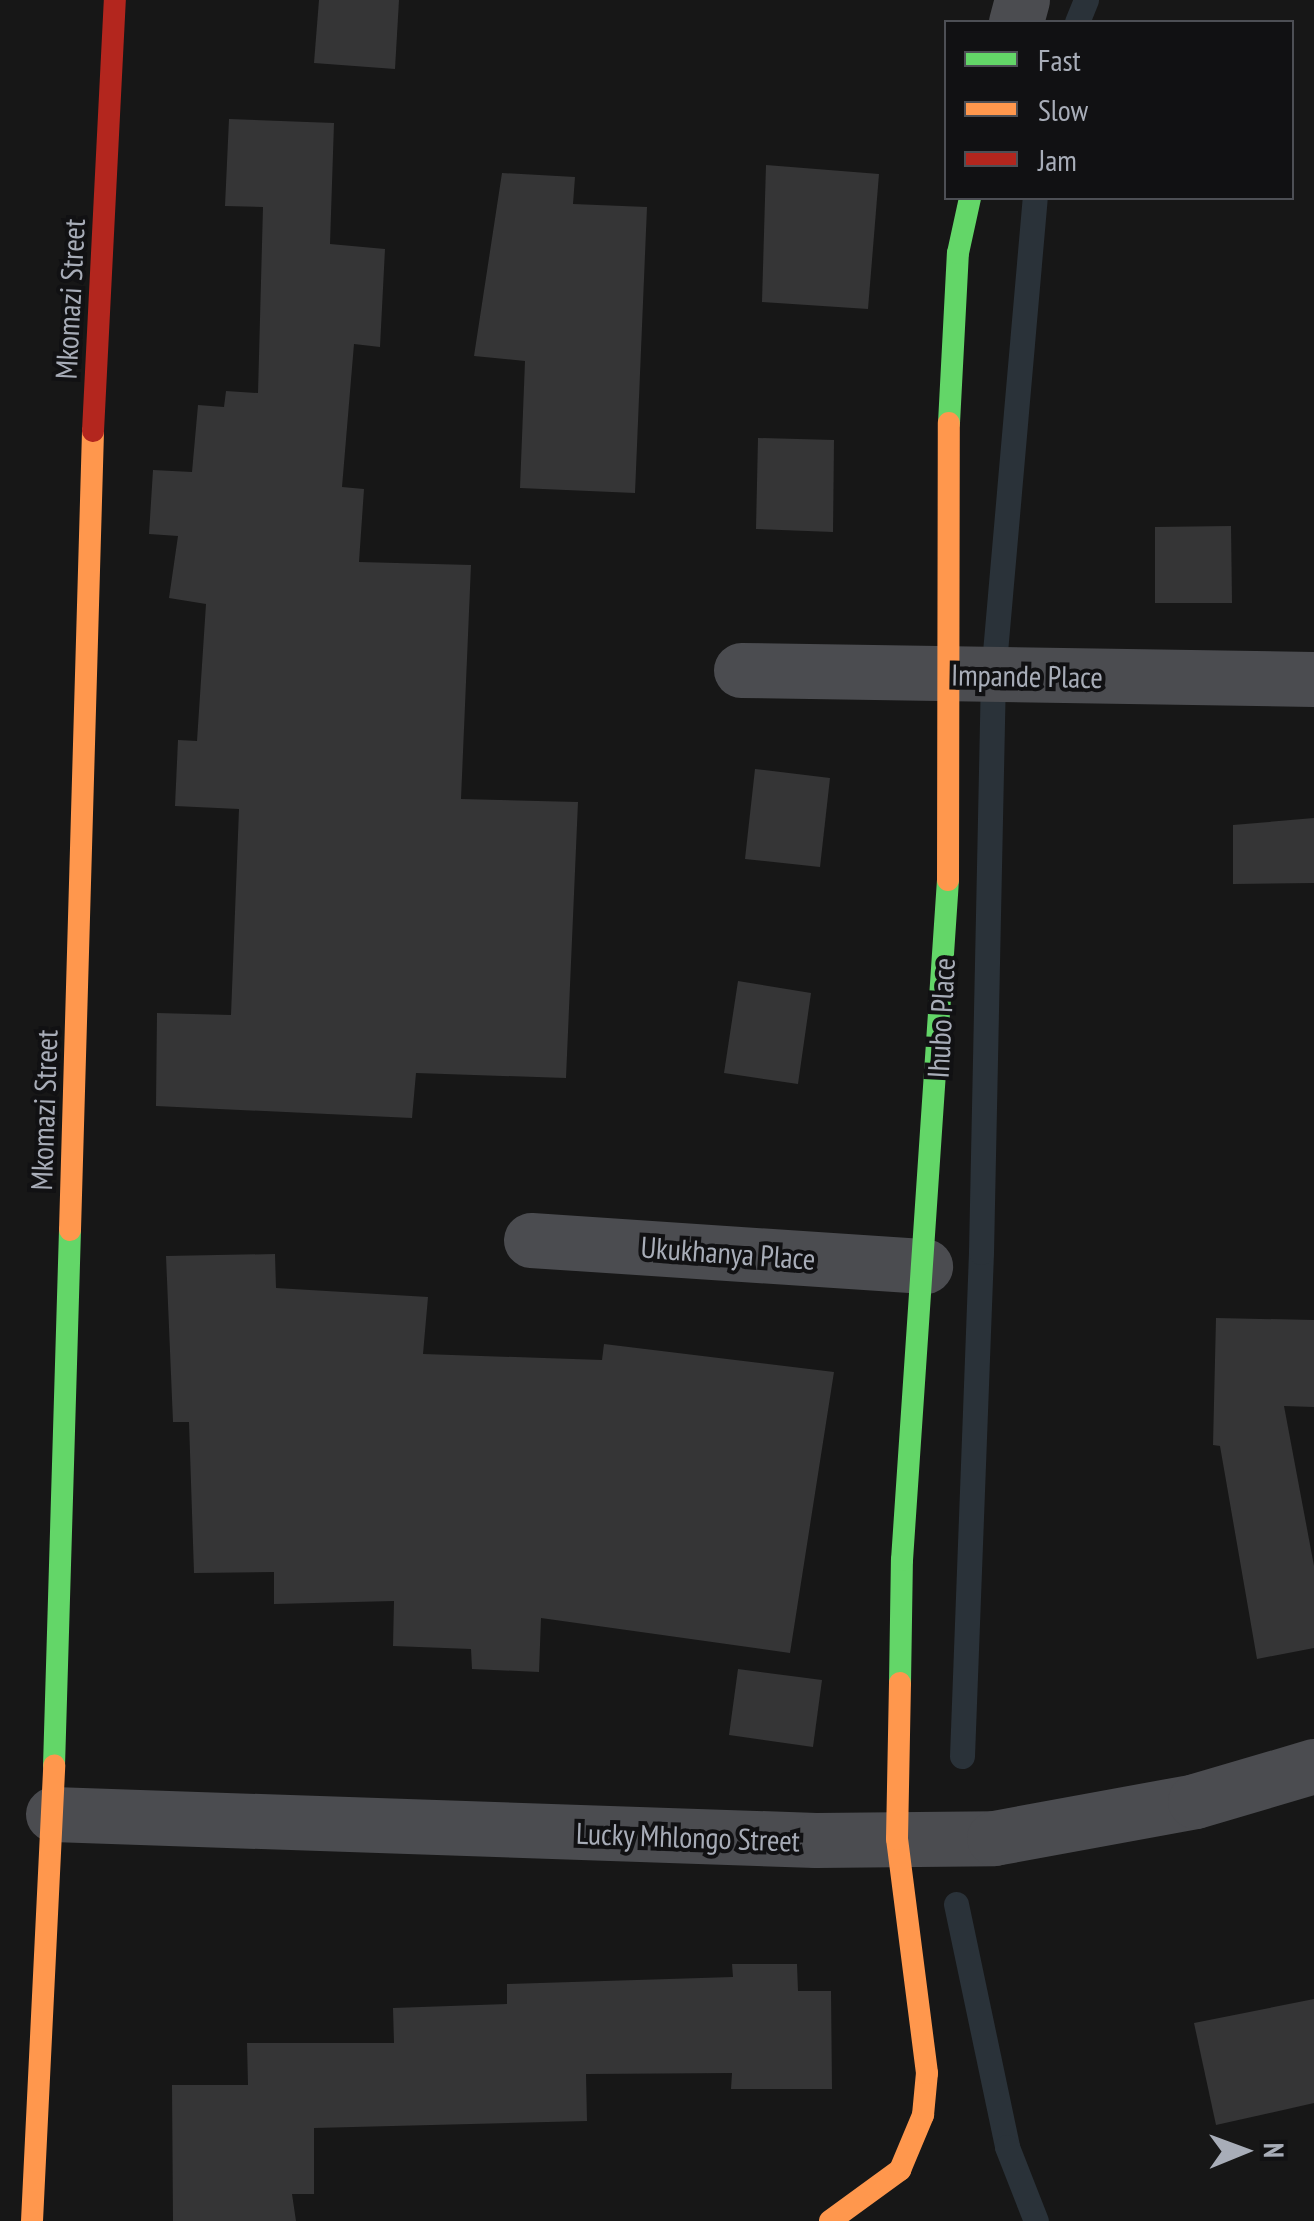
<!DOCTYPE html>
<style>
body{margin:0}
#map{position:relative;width:1314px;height:2221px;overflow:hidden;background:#171717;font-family:"PT Sans Narrow",sans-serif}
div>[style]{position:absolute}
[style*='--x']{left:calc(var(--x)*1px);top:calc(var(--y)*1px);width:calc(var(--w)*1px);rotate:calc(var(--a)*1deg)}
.stream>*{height:25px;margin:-12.5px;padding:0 12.5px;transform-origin:12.5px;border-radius:12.5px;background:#2a3239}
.building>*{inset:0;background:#353536}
.street>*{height:55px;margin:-27.5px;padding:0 27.5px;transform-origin:27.5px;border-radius:27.5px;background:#4b4c50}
.fast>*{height:22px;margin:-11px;padding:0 11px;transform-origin:11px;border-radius:11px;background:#63d668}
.slow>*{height:22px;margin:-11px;padding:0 11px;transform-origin:11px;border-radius:11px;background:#ff974d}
.jam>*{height:22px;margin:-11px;padding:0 11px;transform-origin:11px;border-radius:11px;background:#b3261e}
span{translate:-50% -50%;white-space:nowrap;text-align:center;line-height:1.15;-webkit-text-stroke:8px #111113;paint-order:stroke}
.street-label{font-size:30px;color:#a8adb8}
.legend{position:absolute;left:944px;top:20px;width:350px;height:180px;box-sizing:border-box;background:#111113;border:2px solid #4d4f55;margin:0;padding:12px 18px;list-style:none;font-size:30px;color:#a8adb8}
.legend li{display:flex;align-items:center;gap:20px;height:50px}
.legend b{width:50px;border:2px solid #4d4f55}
.north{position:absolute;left:1194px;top:2101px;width:100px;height:100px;-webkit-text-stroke:8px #111113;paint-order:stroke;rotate:89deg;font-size:28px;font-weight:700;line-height:40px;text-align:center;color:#a8adb8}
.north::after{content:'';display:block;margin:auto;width:35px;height:45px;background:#a8adb8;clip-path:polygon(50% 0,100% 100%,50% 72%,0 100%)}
</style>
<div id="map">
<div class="stream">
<i style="--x:1077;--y:22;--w:24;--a:-68"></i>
<i style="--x:962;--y:1756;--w:504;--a:-87.84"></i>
<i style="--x:981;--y:1252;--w:577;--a:-88.81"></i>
<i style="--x:993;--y:675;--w:479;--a:-85"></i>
<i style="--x:956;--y:1904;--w:248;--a:78.1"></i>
<i style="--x:1007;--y:2147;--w:79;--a:68.6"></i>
</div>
<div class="building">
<i style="clip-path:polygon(319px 0,399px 0,395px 69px,314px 63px)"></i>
<i style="clip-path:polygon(229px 119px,334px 123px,330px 244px,385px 249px,380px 347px,354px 344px,342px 487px,364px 489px,359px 562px,471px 565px,461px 799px,578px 802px,566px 1078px,416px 1073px,412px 1118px,156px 1106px,157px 1013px,231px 1015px,239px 809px,175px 806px,178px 740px,197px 741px,206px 604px,169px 598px,178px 536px,149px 534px,153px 470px,192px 472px,198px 405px,224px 407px,226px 391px,258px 393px,263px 207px,225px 206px)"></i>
<i style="clip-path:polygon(766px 165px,879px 174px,868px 309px,762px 302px)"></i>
<i style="clip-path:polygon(502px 173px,575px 177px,573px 204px,647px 207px,635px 493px,520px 488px,525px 361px,474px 356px)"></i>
<i style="clip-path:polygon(758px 438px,834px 440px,833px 532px,756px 529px)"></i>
<i style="clip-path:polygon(1231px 526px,1232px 603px,1155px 603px,1155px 527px)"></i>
<i style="clip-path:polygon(755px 769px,830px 778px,820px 867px,745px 859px)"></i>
<i style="clip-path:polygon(1314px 818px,1314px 883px,1233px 884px,1233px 825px)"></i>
<i style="clip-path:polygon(738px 981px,811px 993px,798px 1084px,724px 1073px)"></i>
<i style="clip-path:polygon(275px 1254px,276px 1288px,428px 1297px,423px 1354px,602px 1360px,604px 1344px,834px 1372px,790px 1653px,541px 1618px,539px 1672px,472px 1669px,471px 1649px,393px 1646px,394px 1601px,274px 1604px,274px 1572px,194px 1573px,189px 1422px,173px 1422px,166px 1256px)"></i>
<i style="clip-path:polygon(1216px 1318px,1314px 1320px,1314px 1407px,1284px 1406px,1314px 1566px,1314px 1648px,1257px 1659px,1220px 1446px,1213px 1445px)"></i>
<i style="clip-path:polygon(738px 1669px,822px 1680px,813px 1747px,729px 1735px)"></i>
<i style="clip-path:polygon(732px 1964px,797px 1964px,798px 1991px,831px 1991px,832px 2089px,731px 2089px,732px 2073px,586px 2074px,587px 2121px,314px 2128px,314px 2194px,292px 2194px,296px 2221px,173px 2221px,172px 2085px,248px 2085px,247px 2043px,394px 2043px,393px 2008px,507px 2004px,507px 1984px,733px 1977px)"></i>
<i style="clip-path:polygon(1314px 1999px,1314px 2103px,1216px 2125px,1194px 2023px)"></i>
</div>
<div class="street">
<i style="--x:1016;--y:22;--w:23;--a:-75"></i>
<i style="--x:741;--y:670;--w:573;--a:0.9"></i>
<i style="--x:531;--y:1240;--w:395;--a:3.8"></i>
<i style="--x:53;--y:1814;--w:763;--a:1.95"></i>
<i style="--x:816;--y:1840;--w:178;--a:-0.6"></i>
<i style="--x:994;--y:1838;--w:204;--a:-10.4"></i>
<i style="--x:1195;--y:1801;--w:124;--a:-16.4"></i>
</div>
<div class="fast">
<i style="--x:949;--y:423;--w:170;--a:-87"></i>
<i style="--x:958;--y:253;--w:56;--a:-77.7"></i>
<i style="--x:900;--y:1683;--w:123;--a:-89.1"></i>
<i style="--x:902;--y:1560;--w:682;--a:-86.13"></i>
<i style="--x:54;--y:1766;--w:536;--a:-88.29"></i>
</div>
<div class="slow">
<i style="--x:948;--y:880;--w:457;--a:-89.9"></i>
<i style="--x:70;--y:1230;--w:799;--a:-88.35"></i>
<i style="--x:32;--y:2221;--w:456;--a:-87.2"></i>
<i style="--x:830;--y:2221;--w:87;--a:-36.1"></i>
<i style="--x:900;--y:2170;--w:60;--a:-67.3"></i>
<i style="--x:923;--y:2115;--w:42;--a:-84.6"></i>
<i style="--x:927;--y:2073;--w:236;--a:-97.3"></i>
<i style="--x:897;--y:1839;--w:156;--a:-88.9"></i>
</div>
<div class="jam">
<i style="--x:93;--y:431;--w:432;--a:-87.1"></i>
</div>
<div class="street-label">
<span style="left:70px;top:299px;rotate:-87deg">Mkomazi Street</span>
<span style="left:1027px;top:676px;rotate:1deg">Impande Place</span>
<span style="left:941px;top:1018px;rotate:-87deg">Ihubo Place</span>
<span style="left:44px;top:1110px;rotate:-88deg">Mkomazi Street</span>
<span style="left:728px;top:1253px;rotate:4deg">Ukukhanya Place</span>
<span style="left:688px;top:1837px;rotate:2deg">Lucky Mhlongo Street</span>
</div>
<ul class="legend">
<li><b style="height:12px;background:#63d668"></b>Fast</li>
<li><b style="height:12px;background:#ff974d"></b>Slow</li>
<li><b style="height:12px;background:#b3261e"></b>Jam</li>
</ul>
<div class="north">N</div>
</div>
